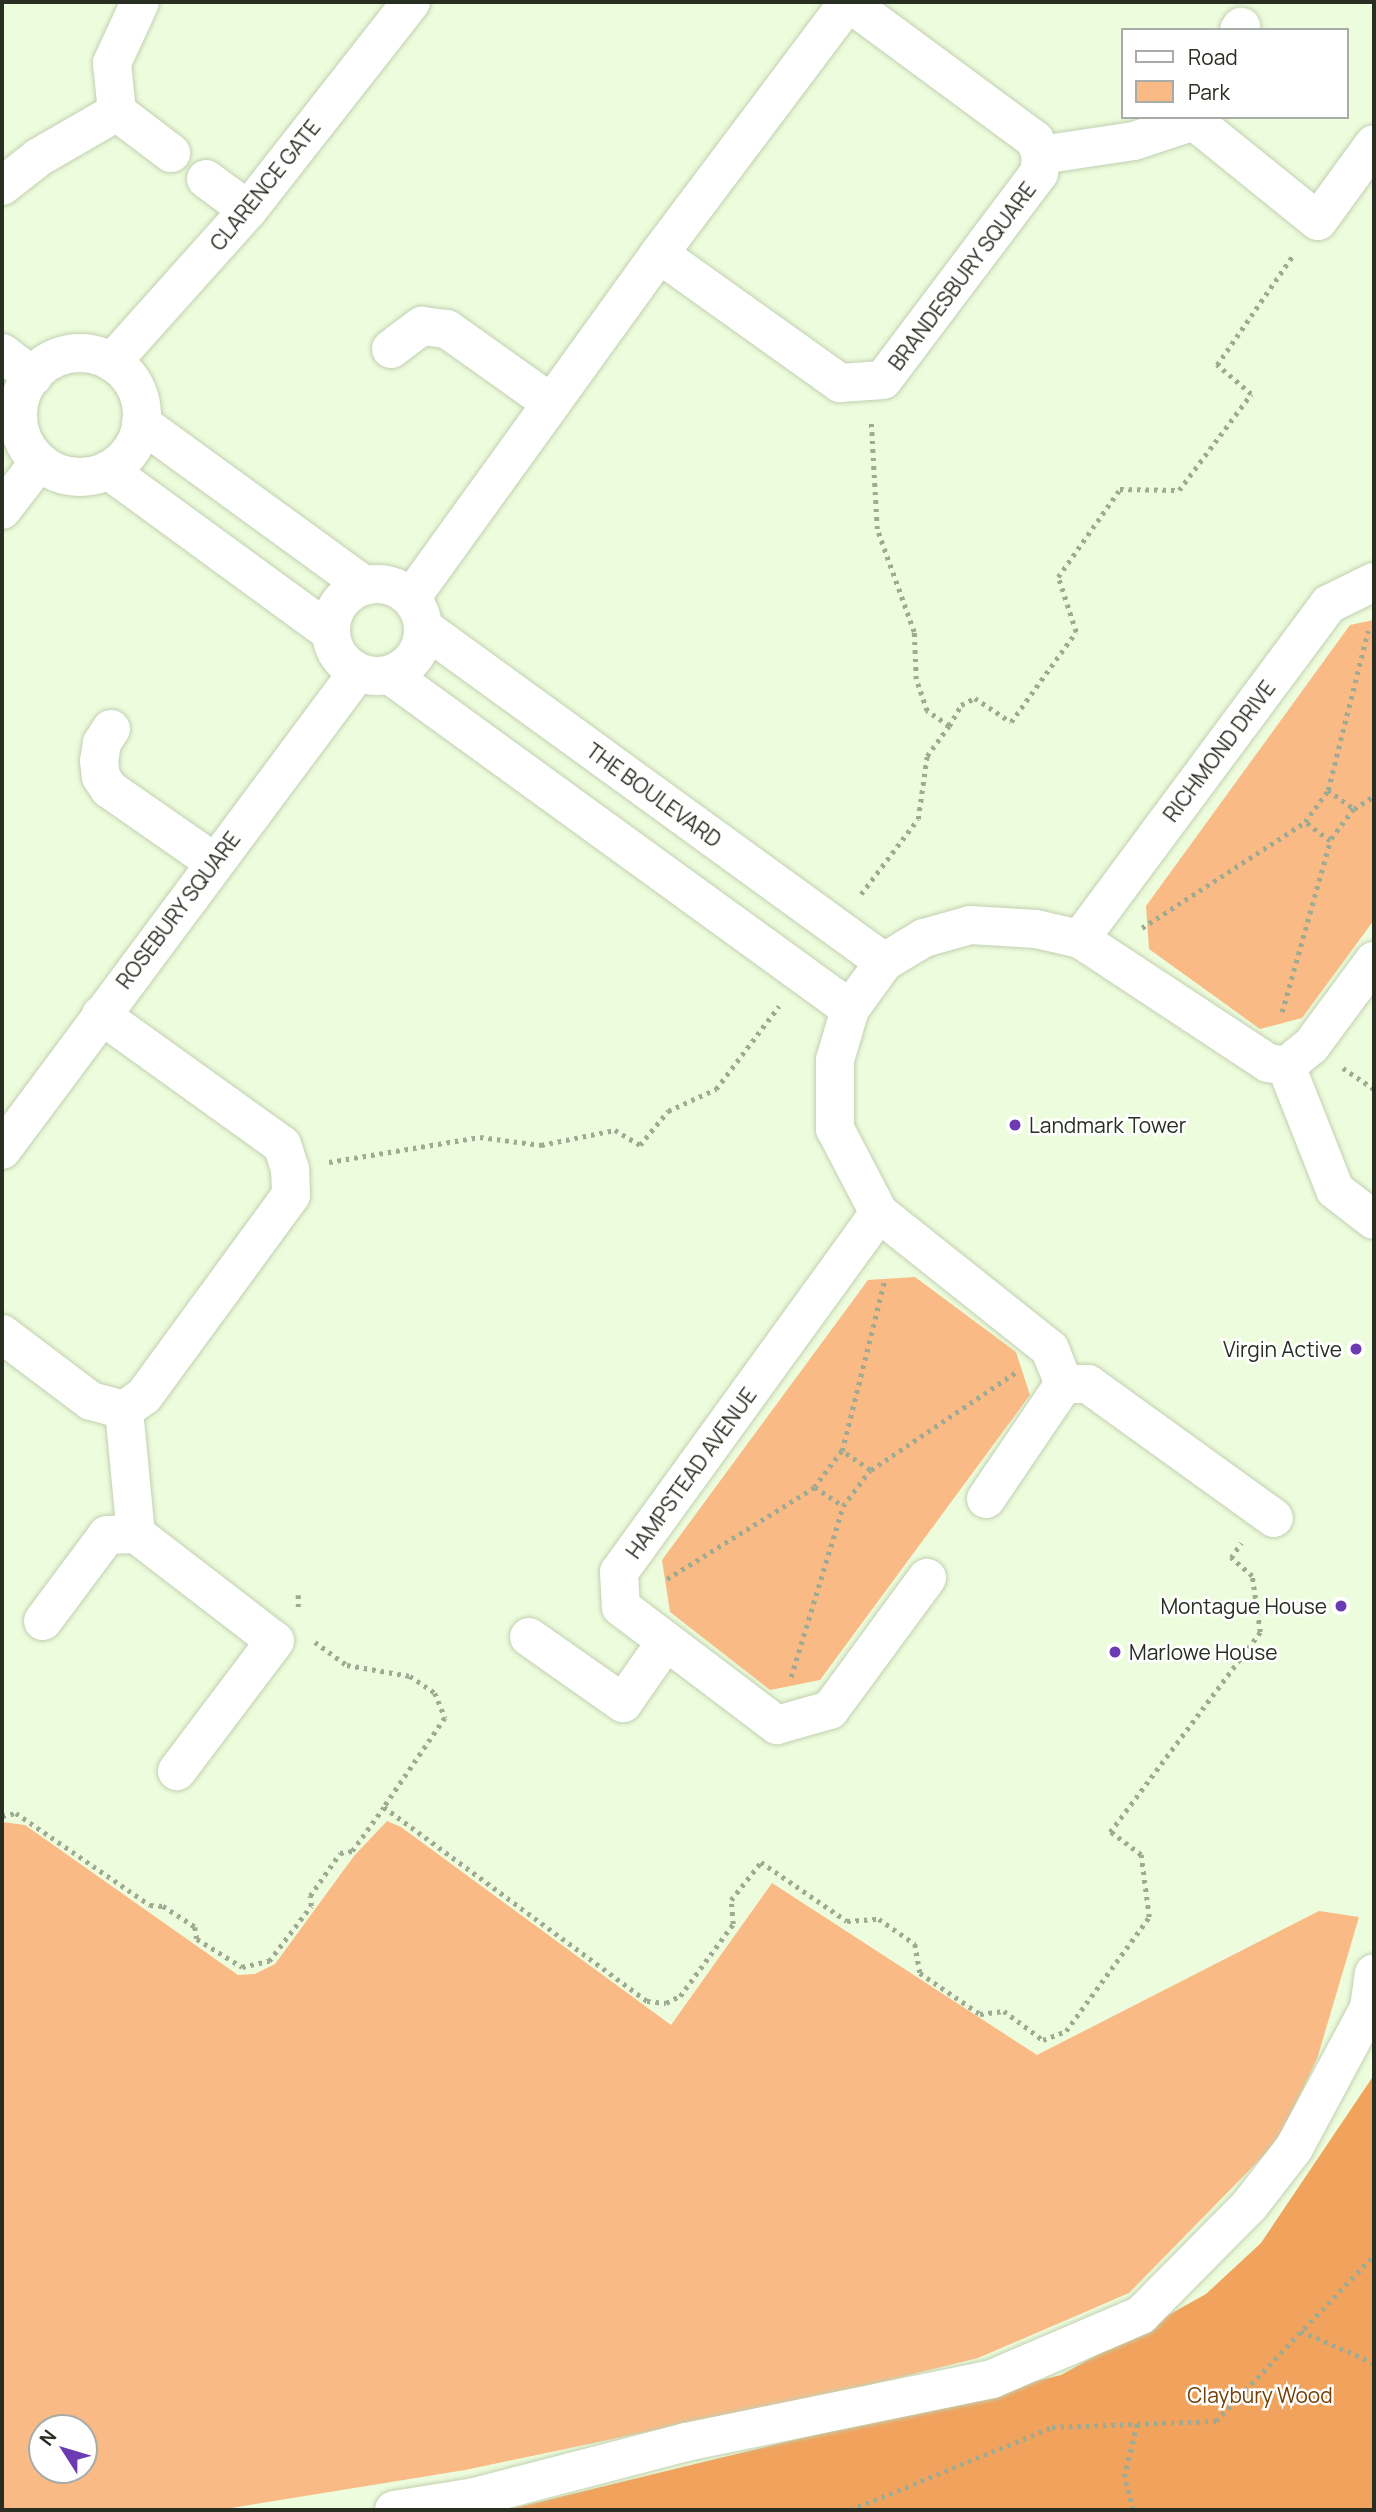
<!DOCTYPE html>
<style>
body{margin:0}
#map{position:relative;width:1376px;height:2512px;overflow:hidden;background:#edfcdc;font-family:Manrope,sans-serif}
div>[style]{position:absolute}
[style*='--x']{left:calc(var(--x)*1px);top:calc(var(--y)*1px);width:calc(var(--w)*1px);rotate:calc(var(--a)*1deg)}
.green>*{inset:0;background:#faba85}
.forest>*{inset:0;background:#f1a25c}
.path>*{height:4.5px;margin-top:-2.25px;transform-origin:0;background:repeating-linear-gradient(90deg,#9eaa92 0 3.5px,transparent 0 8.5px)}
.roads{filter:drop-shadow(0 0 2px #c1d0b1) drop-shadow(0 0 2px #c1d0b1)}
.minor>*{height:38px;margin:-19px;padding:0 19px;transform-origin:19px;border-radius:19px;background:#fff}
.minor>.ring{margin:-19px;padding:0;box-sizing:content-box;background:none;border:38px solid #fff;border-radius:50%}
.dots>*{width:19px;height:19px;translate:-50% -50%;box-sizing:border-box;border:4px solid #fff;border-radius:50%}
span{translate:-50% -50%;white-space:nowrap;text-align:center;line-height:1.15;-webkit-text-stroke:5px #fff;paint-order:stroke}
.street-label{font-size:21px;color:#282e22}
.poi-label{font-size:21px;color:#282e22}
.left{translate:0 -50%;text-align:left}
.right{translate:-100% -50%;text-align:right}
.park-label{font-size:21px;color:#723f06}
.frame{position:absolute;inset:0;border:4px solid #282e22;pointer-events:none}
.legend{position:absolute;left:1121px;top:28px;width:228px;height:91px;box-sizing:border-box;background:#fff;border:2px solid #a9aba7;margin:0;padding:9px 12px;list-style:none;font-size:21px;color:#282e22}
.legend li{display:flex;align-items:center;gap:14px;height:35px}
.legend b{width:35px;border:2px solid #a9aba7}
.north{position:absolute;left:28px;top:2414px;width:70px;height:70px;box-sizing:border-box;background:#fff;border:2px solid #a9aba7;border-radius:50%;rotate:307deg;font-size:19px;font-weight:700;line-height:28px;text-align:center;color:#282e22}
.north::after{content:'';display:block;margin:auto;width:24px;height:32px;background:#6c3bb3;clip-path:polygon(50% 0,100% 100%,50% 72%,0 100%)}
</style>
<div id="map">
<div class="green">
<i style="clip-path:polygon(1374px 620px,1374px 920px,1302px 1018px,1260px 1029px,1149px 949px,1146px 906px,1350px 625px)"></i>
<i style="clip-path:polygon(915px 1277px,1016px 1352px,1030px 1395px,820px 1680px,770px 1690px,670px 1612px,662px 1560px,868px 1280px)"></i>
<i style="clip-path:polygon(evenodd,387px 1821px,401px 1827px,671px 2025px,772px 1883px,1037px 2055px,1319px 1911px,1359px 1917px,1317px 2059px,1278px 2141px,1129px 2293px,978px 2358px,865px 2386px,465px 2470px,219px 2510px,2px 2510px,2px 1822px,25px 1825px,238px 1975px,255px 1974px,275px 1964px,354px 1856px,387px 1821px,42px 2428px,84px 2428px,84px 2470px,42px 2470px,42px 2428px)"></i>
</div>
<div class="forest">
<i style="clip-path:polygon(1374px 2075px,1374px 2510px,506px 2510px,1061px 2375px,1206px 2294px,1261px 2243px)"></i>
</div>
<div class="path">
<i style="--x:949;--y:726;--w:24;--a:-60"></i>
<i style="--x:961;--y:705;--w:16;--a:-27"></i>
<i style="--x:975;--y:698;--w:43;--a:33.7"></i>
<i style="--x:1011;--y:722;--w:111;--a:-54.2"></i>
<i style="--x:1076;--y:632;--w:58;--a:-108.1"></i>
<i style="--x:1058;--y:577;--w:108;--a:-54.8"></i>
<i style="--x:1120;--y:489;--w:59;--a:1"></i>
<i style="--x:1179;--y:490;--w:120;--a:-53.1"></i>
<i style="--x:1251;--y:394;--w:45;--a:-139.5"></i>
<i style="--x:1217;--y:365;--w:135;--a:-55.3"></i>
<i style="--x:1328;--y:790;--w:164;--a:-75.9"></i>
<i style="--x:1354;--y:809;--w:24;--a:-33"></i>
<i style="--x:861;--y:894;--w:94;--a:-52.8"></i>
<i style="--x:918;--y:819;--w:64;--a:-81.9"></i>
<i style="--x:927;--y:756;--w:37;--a:-54"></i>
<i style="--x:949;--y:726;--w:27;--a:-146"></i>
<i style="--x:927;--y:711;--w:34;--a:-109"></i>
<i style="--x:916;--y:679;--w:47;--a:-92.4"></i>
<i style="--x:914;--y:632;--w:109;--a:-109.8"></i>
<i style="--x:877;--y:529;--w:109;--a:-93.2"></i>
<i style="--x:1142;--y:928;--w:194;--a:-33"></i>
<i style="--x:1305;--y:822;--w:39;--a:-54"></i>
<i style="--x:1328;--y:790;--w:32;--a:36"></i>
<i style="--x:1354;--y:809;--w:40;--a:127"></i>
<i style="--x:1330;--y:841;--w:31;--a:-143"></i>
<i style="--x:1282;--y:1012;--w:178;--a:-74.3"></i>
<i style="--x:1343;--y:1068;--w:37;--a:34"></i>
<i style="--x:329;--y:1162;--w:153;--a:-9.4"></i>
<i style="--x:480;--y:1137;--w:62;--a:7.5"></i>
<i style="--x:541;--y:1145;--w:76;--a:-11.5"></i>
<i style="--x:615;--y:1130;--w:29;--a:31"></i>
<i style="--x:640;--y:1145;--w:44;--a:-50.5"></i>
<i style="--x:668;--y:1111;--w:53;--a:-24.6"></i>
<i style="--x:716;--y:1089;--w:104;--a:-52.8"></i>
<i style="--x:842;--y:1451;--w:177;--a:-76"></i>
<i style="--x:871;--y:1470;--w:174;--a:-34"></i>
<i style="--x:667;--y:1579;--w:174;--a:-31.9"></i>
<i style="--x:298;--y:1607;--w:12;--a:-90"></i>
<i style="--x:315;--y:1642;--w:39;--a:36"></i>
<i style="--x:347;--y:1665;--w:64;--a:9.9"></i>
<i style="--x:410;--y:1676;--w:30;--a:34"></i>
<i style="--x:435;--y:1693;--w:27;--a:68"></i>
<i style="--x:445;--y:1718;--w:108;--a:124.4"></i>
<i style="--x:791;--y:1677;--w:179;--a:-73.1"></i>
<i style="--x:843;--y:1506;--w:45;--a:-53.1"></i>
<i style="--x:870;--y:1470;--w:34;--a:-146"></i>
<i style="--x:842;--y:1451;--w:45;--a:126.9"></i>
<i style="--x:815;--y:1487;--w:34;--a:34"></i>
<i style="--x:2;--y:1816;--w:14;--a:-12"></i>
<i style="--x:16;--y:1813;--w:163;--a:34.5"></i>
<i style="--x:150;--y:1905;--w:13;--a:4"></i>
<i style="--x:163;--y:1906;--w:38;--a:33"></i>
<i style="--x:195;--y:1927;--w:12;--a:81"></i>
<i style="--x:197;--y:1939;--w:53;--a:31.9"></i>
<i style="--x:242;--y:1967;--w:28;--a:-13"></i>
<i style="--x:269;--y:1961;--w:69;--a:-52.6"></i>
<i style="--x:311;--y:1906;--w:10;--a:-96"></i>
<i style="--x:310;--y:1896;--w:52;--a:-55.1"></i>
<i style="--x:340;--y:1853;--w:12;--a:-9"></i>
<i style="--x:352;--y:1851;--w:54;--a:-54"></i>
<i style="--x:384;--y:1807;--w:327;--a:36.4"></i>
<i style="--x:647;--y:2001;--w:19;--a:6"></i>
<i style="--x:666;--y:2003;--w:16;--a:-27"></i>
<i style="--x:680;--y:1996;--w:89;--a:-53.6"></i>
<i style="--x:733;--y:1924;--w:24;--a:-95"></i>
<i style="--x:731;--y:1900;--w:48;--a:-51.7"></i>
<i style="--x:761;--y:1862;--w:104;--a:34.5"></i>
<i style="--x:847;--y:1921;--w:32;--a:-4"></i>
<i style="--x:879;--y:1919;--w:44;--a:34.8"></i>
<i style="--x:915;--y:1944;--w:29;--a:80"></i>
<i style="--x:920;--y:1973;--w:73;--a:34.3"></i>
<i style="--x:980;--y:2014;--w:24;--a:-7"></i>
<i style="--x:1004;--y:2011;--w:49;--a:36.6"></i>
<i style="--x:1043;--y:2040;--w:25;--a:-21"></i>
<i style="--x:1066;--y:2031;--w:141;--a:-53.9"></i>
<i style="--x:1149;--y:1917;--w:63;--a:-97.4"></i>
<i style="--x:1141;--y:1855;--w:39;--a:-143"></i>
<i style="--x:1110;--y:1832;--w:250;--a:-53.1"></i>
<i style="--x:1260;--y:1632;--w:57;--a:-98.1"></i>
<i style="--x:1252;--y:1576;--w:28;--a:-139"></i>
<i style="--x:1231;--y:1558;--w:18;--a:-56"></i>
<i style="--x:1301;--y:2331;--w:80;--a:23.7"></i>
<i style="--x:850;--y:2510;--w:218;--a:-22.3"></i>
<i style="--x:1052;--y:2427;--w:164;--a:-2.1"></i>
<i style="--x:1216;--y:2421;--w:229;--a:-46.4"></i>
<i style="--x:1133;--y:2510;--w:34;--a:-105"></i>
<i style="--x:1124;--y:2477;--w:55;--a:-76.2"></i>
</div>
<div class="roads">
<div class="minor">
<i style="--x:1239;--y:30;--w:4;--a:-56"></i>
<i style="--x:117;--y:112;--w:68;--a:37.2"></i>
<i style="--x:1041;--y:155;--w:94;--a:-8.6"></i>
<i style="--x:1134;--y:141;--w:63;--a:-18.4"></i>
<i style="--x:1194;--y:121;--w:159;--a:38.9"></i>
<i style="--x:1318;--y:221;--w:95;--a:-54"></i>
<i style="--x:206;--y:179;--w:52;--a:36.4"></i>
<i style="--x:2;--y:186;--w:47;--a:-38.1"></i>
<i style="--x:39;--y:157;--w:90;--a:-30"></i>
<i style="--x:117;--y:112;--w:49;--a:-95.8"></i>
<i style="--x:112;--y:63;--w:67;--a:-65.3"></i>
<i style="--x:391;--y:349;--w:39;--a:-37"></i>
<i style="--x:422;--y:326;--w:25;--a:7"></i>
<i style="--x:447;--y:329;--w:128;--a:35.4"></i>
<i style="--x:2;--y:353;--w:39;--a:37"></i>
<i class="ring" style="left:18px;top:353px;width:86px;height:86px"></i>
<i style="--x:112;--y:362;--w:204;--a:-48.2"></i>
<i style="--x:248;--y:210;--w:264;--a:-51.9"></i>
<i style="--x:141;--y:423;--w:277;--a:36"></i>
<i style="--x:108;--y:470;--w:275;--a:36.1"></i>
<i style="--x:2;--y:510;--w:61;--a:-52.4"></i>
<i class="ring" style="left:331px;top:584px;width:54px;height:54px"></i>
<i style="--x:411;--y:598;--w:424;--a:-54.2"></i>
<i style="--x:659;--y:254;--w:315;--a:-53.1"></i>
<i style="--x:848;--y:2;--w:232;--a:36.4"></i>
<i style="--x:1035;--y:140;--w:16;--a:68"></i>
<i style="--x:1041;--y:155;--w:18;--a:96"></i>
<i style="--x:1039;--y:173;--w:259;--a:127"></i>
<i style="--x:883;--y:380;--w:43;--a:176"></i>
<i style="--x:840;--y:383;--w:222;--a:-144.5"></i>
<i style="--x:424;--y:628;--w:568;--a:35.98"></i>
<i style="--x:390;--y:675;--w:568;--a:35.98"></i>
<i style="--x:111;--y:729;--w:17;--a:123"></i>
<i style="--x:102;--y:743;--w:18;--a:99"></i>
<i style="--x:99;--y:761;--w:16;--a:83"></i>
<i style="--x:101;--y:777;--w:14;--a:56"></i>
<i style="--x:109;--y:789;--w:128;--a:34.8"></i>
<i style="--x:1080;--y:939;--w:417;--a:-53.4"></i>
<i style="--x:1329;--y:604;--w:50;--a:-26.1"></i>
<i style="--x:1286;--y:1066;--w:32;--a:-39"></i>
<i style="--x:1311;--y:1046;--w:106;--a:-53.5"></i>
<i style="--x:2;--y:1150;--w:595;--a:-53.34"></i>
<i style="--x:879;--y:1213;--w:443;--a:125.9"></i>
<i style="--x:619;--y:1572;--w:35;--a:87"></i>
<i style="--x:621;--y:1607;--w:196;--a:37.1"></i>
<i style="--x:777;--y:1725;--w:55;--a:-15.8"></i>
<i style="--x:830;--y:1710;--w:164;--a:-53.7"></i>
<i style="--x:2;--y:1334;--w:111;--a:37"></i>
<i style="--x:91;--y:1401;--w:34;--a:15"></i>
<i style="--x:124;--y:1410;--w:24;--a:-35"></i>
<i style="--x:144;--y:1396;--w:249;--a:-53.8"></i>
<i style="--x:291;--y:1195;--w:26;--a:-92"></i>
<i style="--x:290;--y:1169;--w:25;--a:-108"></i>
<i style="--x:282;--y:1145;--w:223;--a:-144.3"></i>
<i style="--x:1064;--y:1384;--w:24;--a:0"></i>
<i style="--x:1088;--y:1384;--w:229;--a:35.8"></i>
<i style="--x:124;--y:1410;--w:125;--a:84.5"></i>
<i style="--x:136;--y:1534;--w:175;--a:37.6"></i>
<i style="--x:275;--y:1641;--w:163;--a:127"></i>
<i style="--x:986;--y:1499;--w:139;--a:-55.9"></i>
<i style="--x:1064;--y:1384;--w:38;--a:-112"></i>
<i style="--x:1050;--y:1349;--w:218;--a:-141.5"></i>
<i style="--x:879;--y:1213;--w:95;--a:-117.6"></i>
<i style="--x:835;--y:1129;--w:69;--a:-90"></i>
<i style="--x:835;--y:1060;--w:53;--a:-73.6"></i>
<i style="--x:850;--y:1009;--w:58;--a:-54.1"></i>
<i style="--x:884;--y:962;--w:47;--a:-31"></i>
<i style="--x:924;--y:938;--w:48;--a:-15.8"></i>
<i style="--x:970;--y:925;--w:66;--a:3.5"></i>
<i style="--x:1036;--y:929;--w:45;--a:12.8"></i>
<i style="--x:1080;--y:939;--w:225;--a:33.4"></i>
<i style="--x:1268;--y:1063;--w:18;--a:9"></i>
<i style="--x:1286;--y:1066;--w:133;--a:68.4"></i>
<i style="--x:1335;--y:1190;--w:49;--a:37.6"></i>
<i style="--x:43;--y:1621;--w:107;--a:-53.3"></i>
<i style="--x:107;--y:1535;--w:29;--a:-2"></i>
<i style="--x:529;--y:1637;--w:115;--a:35.1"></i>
<i style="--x:623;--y:1703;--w:73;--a:-55"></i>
<i style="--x:394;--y:2510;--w:82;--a:-9.1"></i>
<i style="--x:475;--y:2497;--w:218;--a:-14.6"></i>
<i style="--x:686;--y:2442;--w:312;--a:-11.6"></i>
<i style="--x:992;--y:2379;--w:162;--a:-23.2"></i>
<i style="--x:1141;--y:2315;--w:153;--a:-45.3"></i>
<i style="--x:1249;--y:2206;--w:73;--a:-52.2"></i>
<i style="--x:1294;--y:2148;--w:159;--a:-61.8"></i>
<i style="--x:1369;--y:2008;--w:35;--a:-82"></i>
</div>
</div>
<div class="dots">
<i style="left:1015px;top:1125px;background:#6c3bb3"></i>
<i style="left:1356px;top:1349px;background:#6c3bb3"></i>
<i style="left:1341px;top:1606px;background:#6c3bb3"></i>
<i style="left:1115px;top:1652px;background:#6c3bb3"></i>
</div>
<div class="street-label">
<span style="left:265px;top:185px;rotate:-51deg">CLARENCE GATE</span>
<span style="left:962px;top:276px;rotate:-53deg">BRANDESBURY SQUARE</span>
<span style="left:1219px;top:751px;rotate:-53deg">RICHMOND DRIVE</span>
<span style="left:654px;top:795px;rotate:36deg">THE BOULEVARD</span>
<span style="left:178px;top:910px;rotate:-53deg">ROSEBURY SQUARE</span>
<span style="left:691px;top:1473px;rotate:-54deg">HAMPSTEAD AVENUE</span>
</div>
<div class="poi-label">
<span class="left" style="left:1029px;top:1125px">Landmark Tower</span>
<span class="right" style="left:1342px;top:1349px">Virgin Active</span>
<span class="right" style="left:1327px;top:1606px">Montague House</span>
<span class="left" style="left:1129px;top:1652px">Marlowe House</span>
</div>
<div class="park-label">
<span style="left:1260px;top:2395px">Claybury Wood</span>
</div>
<div class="frame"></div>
<ul class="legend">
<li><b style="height:9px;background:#fff"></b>Road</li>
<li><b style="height:19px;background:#faba85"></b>Park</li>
</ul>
<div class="north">N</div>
</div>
